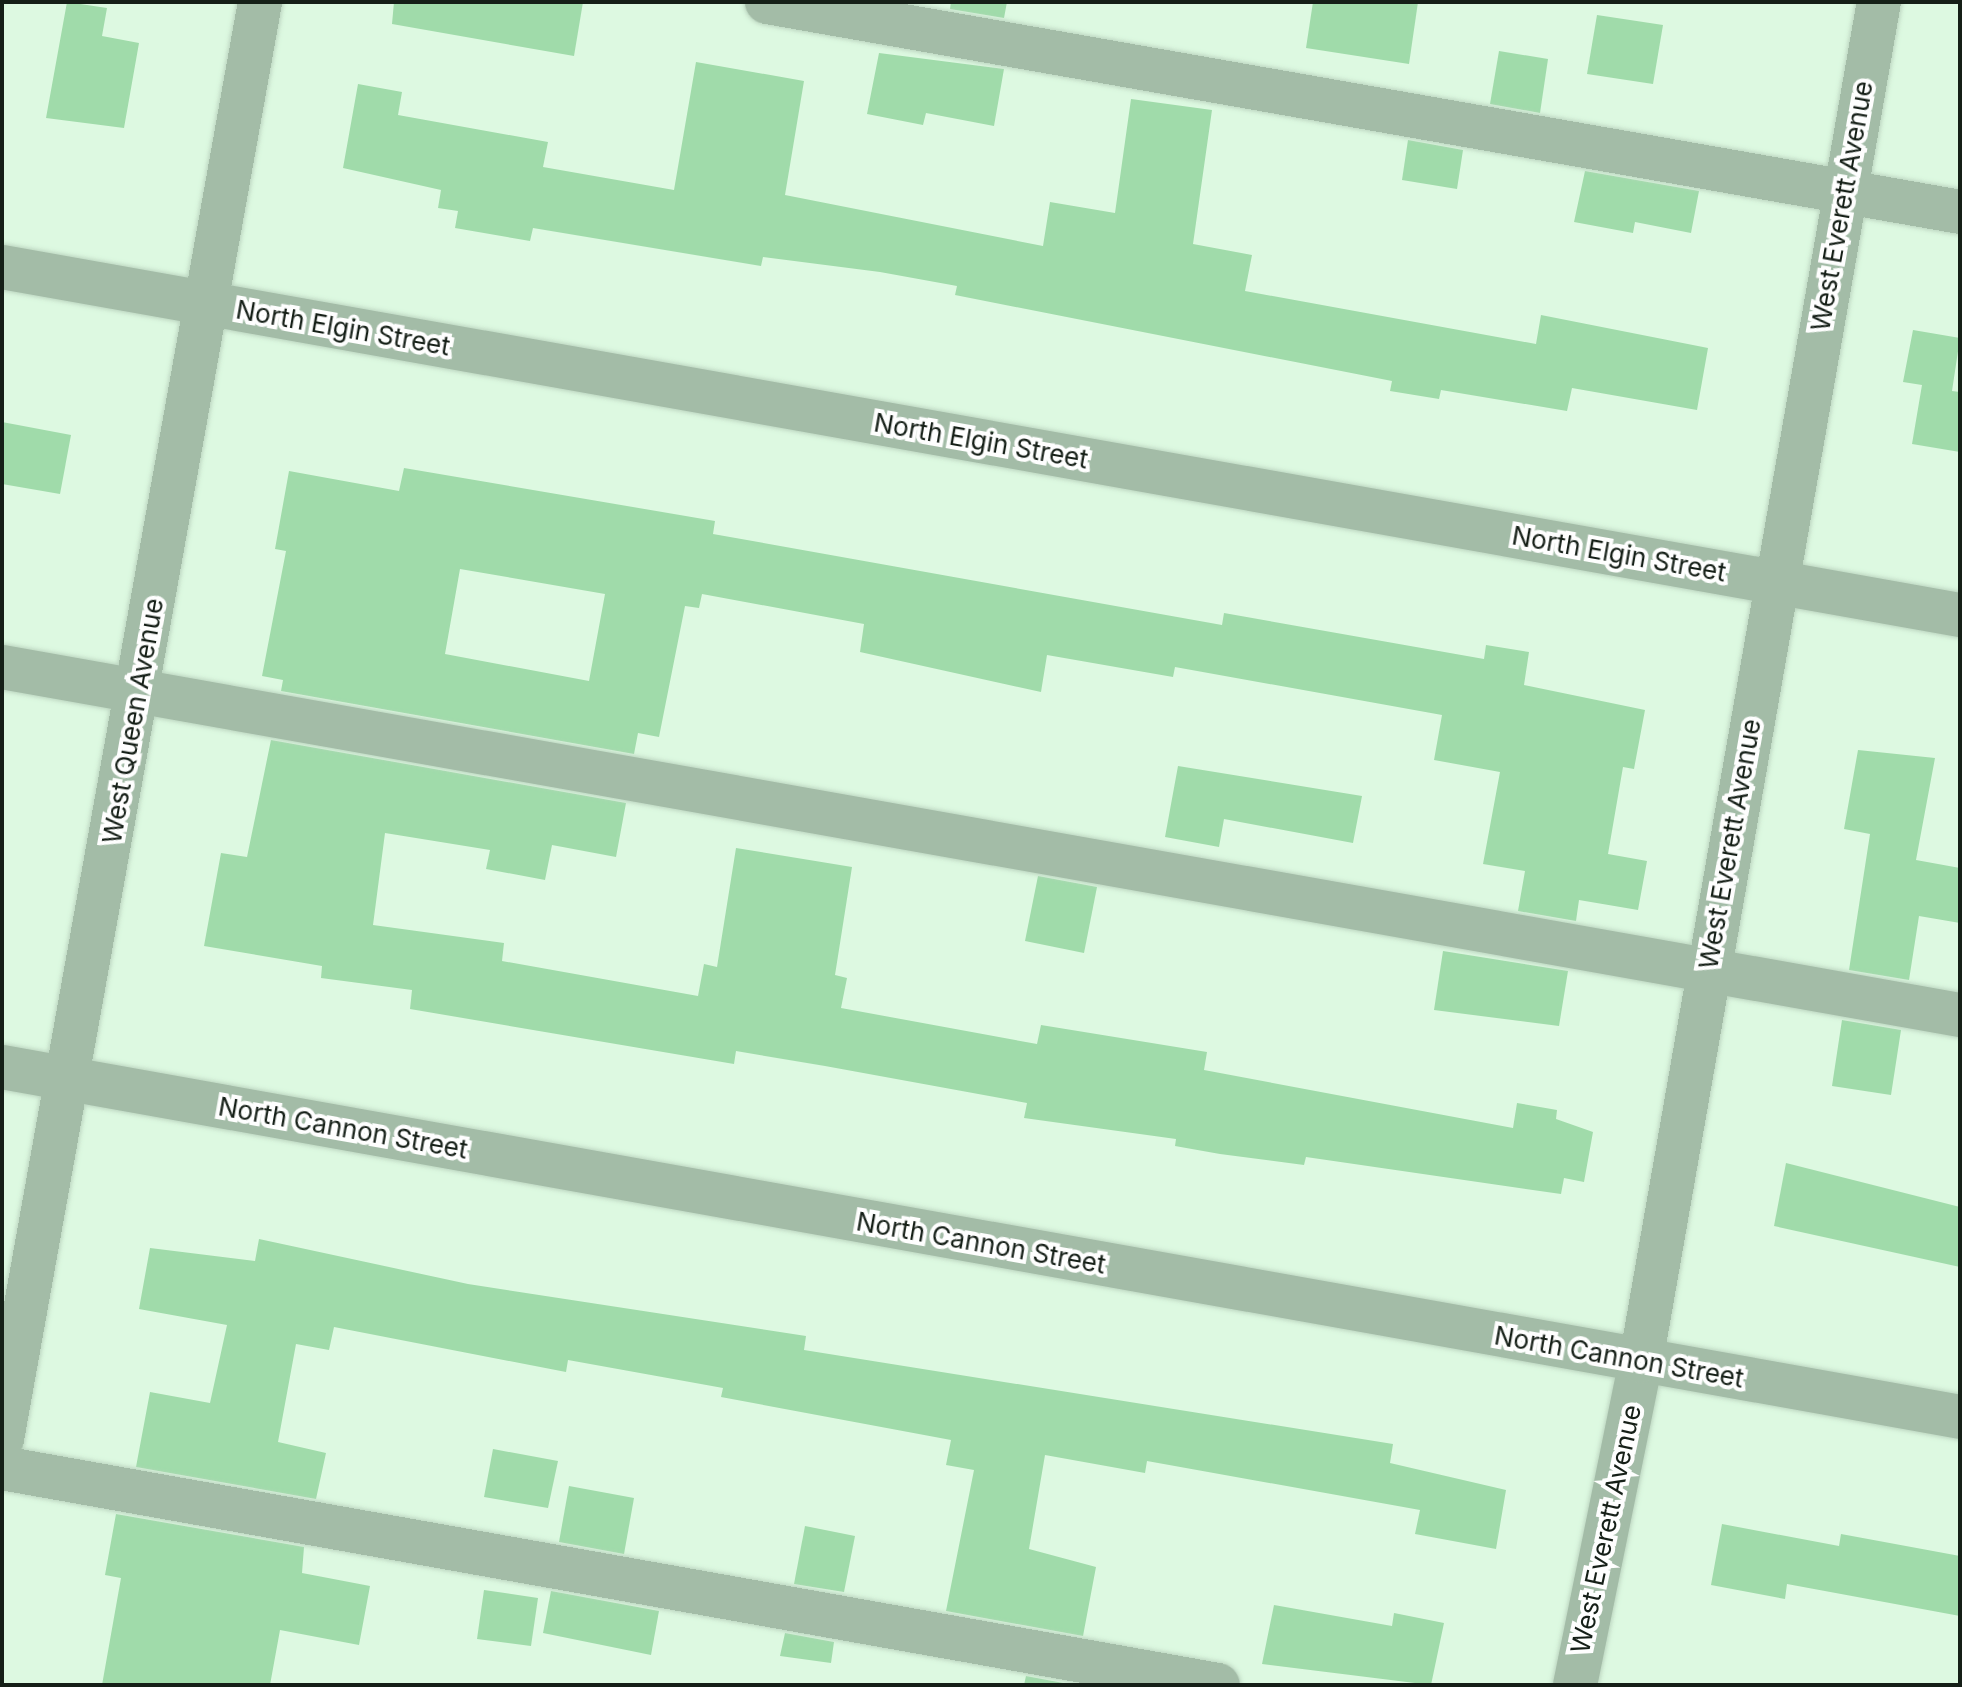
<!DOCTYPE html>
<style>
body{margin:0}
#map{position:relative;width:1962px;height:1687px;overflow:hidden;background:#ddf9e1;font-family:Inter,sans-serif}
div>[style]{position:absolute}
[style*='--x']{left:calc(var(--x)*1px);top:calc(var(--y)*1px);width:calc(var(--w)*1px);rotate:calc(var(--a)*1deg)}
.building>*{inset:0;background:#a0dbaa}
.roads{filter:drop-shadow(0 0 2px #bdd6c1) drop-shadow(0 0 2px #bdd6c1)}
.minor>*{height:44px;margin:-22px;padding:0 22px;transform-origin:22px;border-radius:22px;background:#a3bca7}
span{translate:-50% -50%;white-space:nowrap;text-align:center;line-height:1.15;-webkit-text-stroke:8px #fefefe;paint-order:stroke}
.street-label{font-size:26px;color:#151f17}
.frame{position:absolute;inset:0;border:4px solid #151f17;pointer-events:none}
</style>
<div id="map">
<div class="building">
<i style="clip-path:polygon(67px 2px,107px 8px,102px 36px,139px 43px,124px 128px,46px 118px)"></i>
<i style="clip-path:polygon(394px 2px,583px 2px,574px 56px,392px 24px)"></i>
<i style="clip-path:polygon(951px 2px,1007px 2px,1004px 18px,950px 9px)"></i>
<i style="clip-path:polygon(1313px 2px,1418px 2px,1409px 64px,1306px 48px)"></i>
<i style="clip-path:polygon(1597px 15px,1663px 25px,1653px 84px,1587px 74px)"></i>
<i style="clip-path:polygon(1499px 51px,1548px 59px,1540px 113px,1490px 104px)"></i>
<i style="clip-path:polygon(879px 53px,1004px 69px,994px 126px,926px 113px,923px 125px,867px 114px)"></i>
<i style="clip-path:polygon(696px 62px,804px 81px,785px 195px,1043px 246px,1050px 202px,1115px 213px,1131px 99px,1212px 110px,1193px 244px,1252px 255px,1245px 291px,1536px 344px,1541px 315px,1708px 348px,1697px 410px,1572px 388px,1567px 411px,1441px 390px,1439px 399px,1390px 391px,1392px 381px,955px 295px,957px 286px,880px 272px,763px 257px,761px 266px,533px 228px,530px 241px,455px 228px,458px 211px,438px 208px,441px 190px,343px 168px,358px 84px,402px 92px,398px 115px,548px 142px,543px 167px,674px 190px)"></i>
<i style="clip-path:polygon(1408px 140px,1463px 150px,1457px 189px,1402px 180px)"></i>
<i style="clip-path:polygon(1585px 171px,1699px 191px,1691px 233px,1635px 222px,1633px 233px,1574px 222px)"></i>
<i style="clip-path:polygon(1913px 330px,1960px 338px,1952px 391px,1960px 392px,1960px 452px,1912px 444px,1922px 385px,1903px 382px)"></i>
<i style="clip-path:polygon(2px 422px,71px 435px,60px 494px,2px 484px)"></i>
<i style="clip-path:polygon(evenodd,404px 468px,715px 521px,713px 534px,1222px 625px,1224px 613px,1484px 659px,1486px 645px,1529px 652px,1524px 685px,1645px 710px,1634px 769px,1623px 767px,1608px 854px,1647px 861px,1638px 910px,1579px 900px,1576px 921px,1518px 911px,1525px 871px,1483px 864px,1500px 772px,1434px 760px,1442px 715px,1175px 667px,1173px 677px,1047px 655px,1041px 692px,860px 652px,864px 624px,702px 594px,699px 608px,685px 606px,659px 737px,638px 733px,634px 754px,281px 691px,283px 680px,262px 676px,286px 551px,275px 549px,289px 471px,399px 491px,404px 468px,460px 569px,605px 594px,589px 681px,445px 654px,460px 569px)"></i>
<i style="clip-path:polygon(271px 740px,626px 803px,616px 857px,552px 845px,545px 880px,486px 869px,490px 850px,385px 833px,373px 925px,504px 943px,502px 961px,698px 996px,704px 964px,717px 967px,736px 848px,852px 867px,835px 975px,847px 978px,841px 1008px,1037px 1044px,1041px 1025px,1207px 1052px,1204px 1070px,1513px 1128px,1517px 1103px,1557px 1110px,1556px 1119px,1593px 1132px,1584px 1182px,1564px 1178px,1561px 1194px,1306px 1157px,1304px 1165px,1220px 1154px,1175px 1146px,1176px 1139px,1024px 1118px,1027px 1103px,825px 1066px,736px 1051px,734px 1064px,410px 1009px,412px 990px,321px 978px,322px 966px,204px 946px,221px 853px,247px 857px)"></i>
<i style="clip-path:polygon(1858px 750px,1935px 758px,1916px 860px,1960px 868px,1960px 923px,1919px 916px,1909px 980px,1849px 970px,1870px 834px,1844px 829px)"></i>
<i style="clip-path:polygon(1178px 766px,1362px 796px,1353px 843px,1224px 819px,1219px 847px,1165px 837px)"></i>
<i style="clip-path:polygon(1038px 876px,1097px 887px,1084px 953px,1025px 941px)"></i>
<i style="clip-path:polygon(1443px 951px,1568px 971px,1559px 1026px,1434px 1010px)"></i>
<i style="clip-path:polygon(1842px 1020px,1901px 1030px,1891px 1095px,1832px 1086px)"></i>
<i style="clip-path:polygon(1786px 1163px,1960px 1207px,1960px 1267px,1774px 1226px)"></i>
<i style="clip-path:polygon(259px 1239px,468px 1284px,806px 1336px,804px 1350px,1393px 1444px,1390px 1463px,1506px 1490px,1496px 1549px,1415px 1534px,1420px 1510px,1147px 1461px,1145px 1473px,1045px 1455px,1029px 1549px,1096px 1567px,1083px 1636px,946px 1611px,974px 1470px,946px 1465px,951px 1440px,721px 1397px,723px 1388px,568px 1360px,566px 1372px,334px 1327px,329px 1350px,296px 1344px,278px 1442px,326px 1453px,316px 1499px,136px 1467px,150px 1392px,210px 1403px,227px 1325px,139px 1309px,150px 1248px,255px 1261px)"></i>
<i style="clip-path:polygon(493px 1449px,558px 1461px,548px 1508px,484px 1497px)"></i>
<i style="clip-path:polygon(569px 1486px,634px 1498px,624px 1554px,559px 1542px)"></i>
<i style="clip-path:polygon(116px 1514px,304px 1547px,302px 1573px,370px 1586px,359px 1645px,280px 1630px,270px 1685px,102px 1685px,121px 1578px,105px 1575px)"></i>
<i style="clip-path:polygon(1722px 1524px,1839px 1546px,1841px 1534px,1960px 1556px,1960px 1616px,1787px 1584px,1785px 1599px,1711px 1585px)"></i>
<i style="clip-path:polygon(805px 1526px,855px 1536px,844px 1592px,794px 1584px)"></i>
<i style="clip-path:polygon(484px 1590px,538px 1598px,531px 1646px,477px 1639px)"></i>
<i style="clip-path:polygon(551px 1591px,659px 1611px,651px 1655px,543px 1633px)"></i>
<i style="clip-path:polygon(1274px 1605px,1392px 1626px,1394px 1613px,1444px 1623px,1431px 1685px,1262px 1664px)"></i>
<i style="clip-path:polygon(785px 1633px,834px 1642px,831px 1663px,780px 1656px)"></i>
<i style="clip-path:polygon(1026px 1676px,1074px 1685px,1024px 1685px)"></i>
</div>
<div class="roads">
<div class="minor">
<i style="--x:767;--y:2;--w:1211;--a:9.98"></i>
<i style="--x:2;--y:267;--w:1989;--a:10.08"></i>
<i style="--x:2;--y:667;--w:1989;--a:10.08"></i>
<i style="--x:2;--y:1067;--w:1989;--a:10.13"></i>
<i style="--x:2;--y:1439;--w:1460;--a:-79.82"></i>
<i style="--x:2;--y:1468;--w:1235;--a:10.12"></i>
<i style="--x:1575;--y:1685;--w:331;--a:-78.5"></i>
<i style="--x:1641;--y:1361;--w:1380;--a:-80.07"></i>
</div>
</div>
<div class="street-label">
<span style="left:1842px;top:206px;rotate:-80deg">West Everett Avenue</span>
<span style="left:343px;top:328px;rotate:10deg">North Elgin Street</span>
<span style="left:981px;top:441px;rotate:10deg">North Elgin Street</span>
<span style="left:1619px;top:554px;rotate:10deg">North Elgin Street</span>
<span style="left:133px;top:721px;rotate:-80deg">West Queen Avenue</span>
<span style="left:1730px;top:844px;rotate:-80deg">West Everett Avenue</span>
<span style="left:343px;top:1128px;rotate:10deg">North Cannon Street</span>
<span style="left:981px;top:1243px;rotate:10deg">North Cannon Street</span>
<span style="left:1619px;top:1357px;rotate:10deg">North Cannon Street</span>
<span style="left:1606px;top:1529px;rotate:-78deg">West Everett Avenue</span>
</div>
<div class="frame"></div>
</div>
